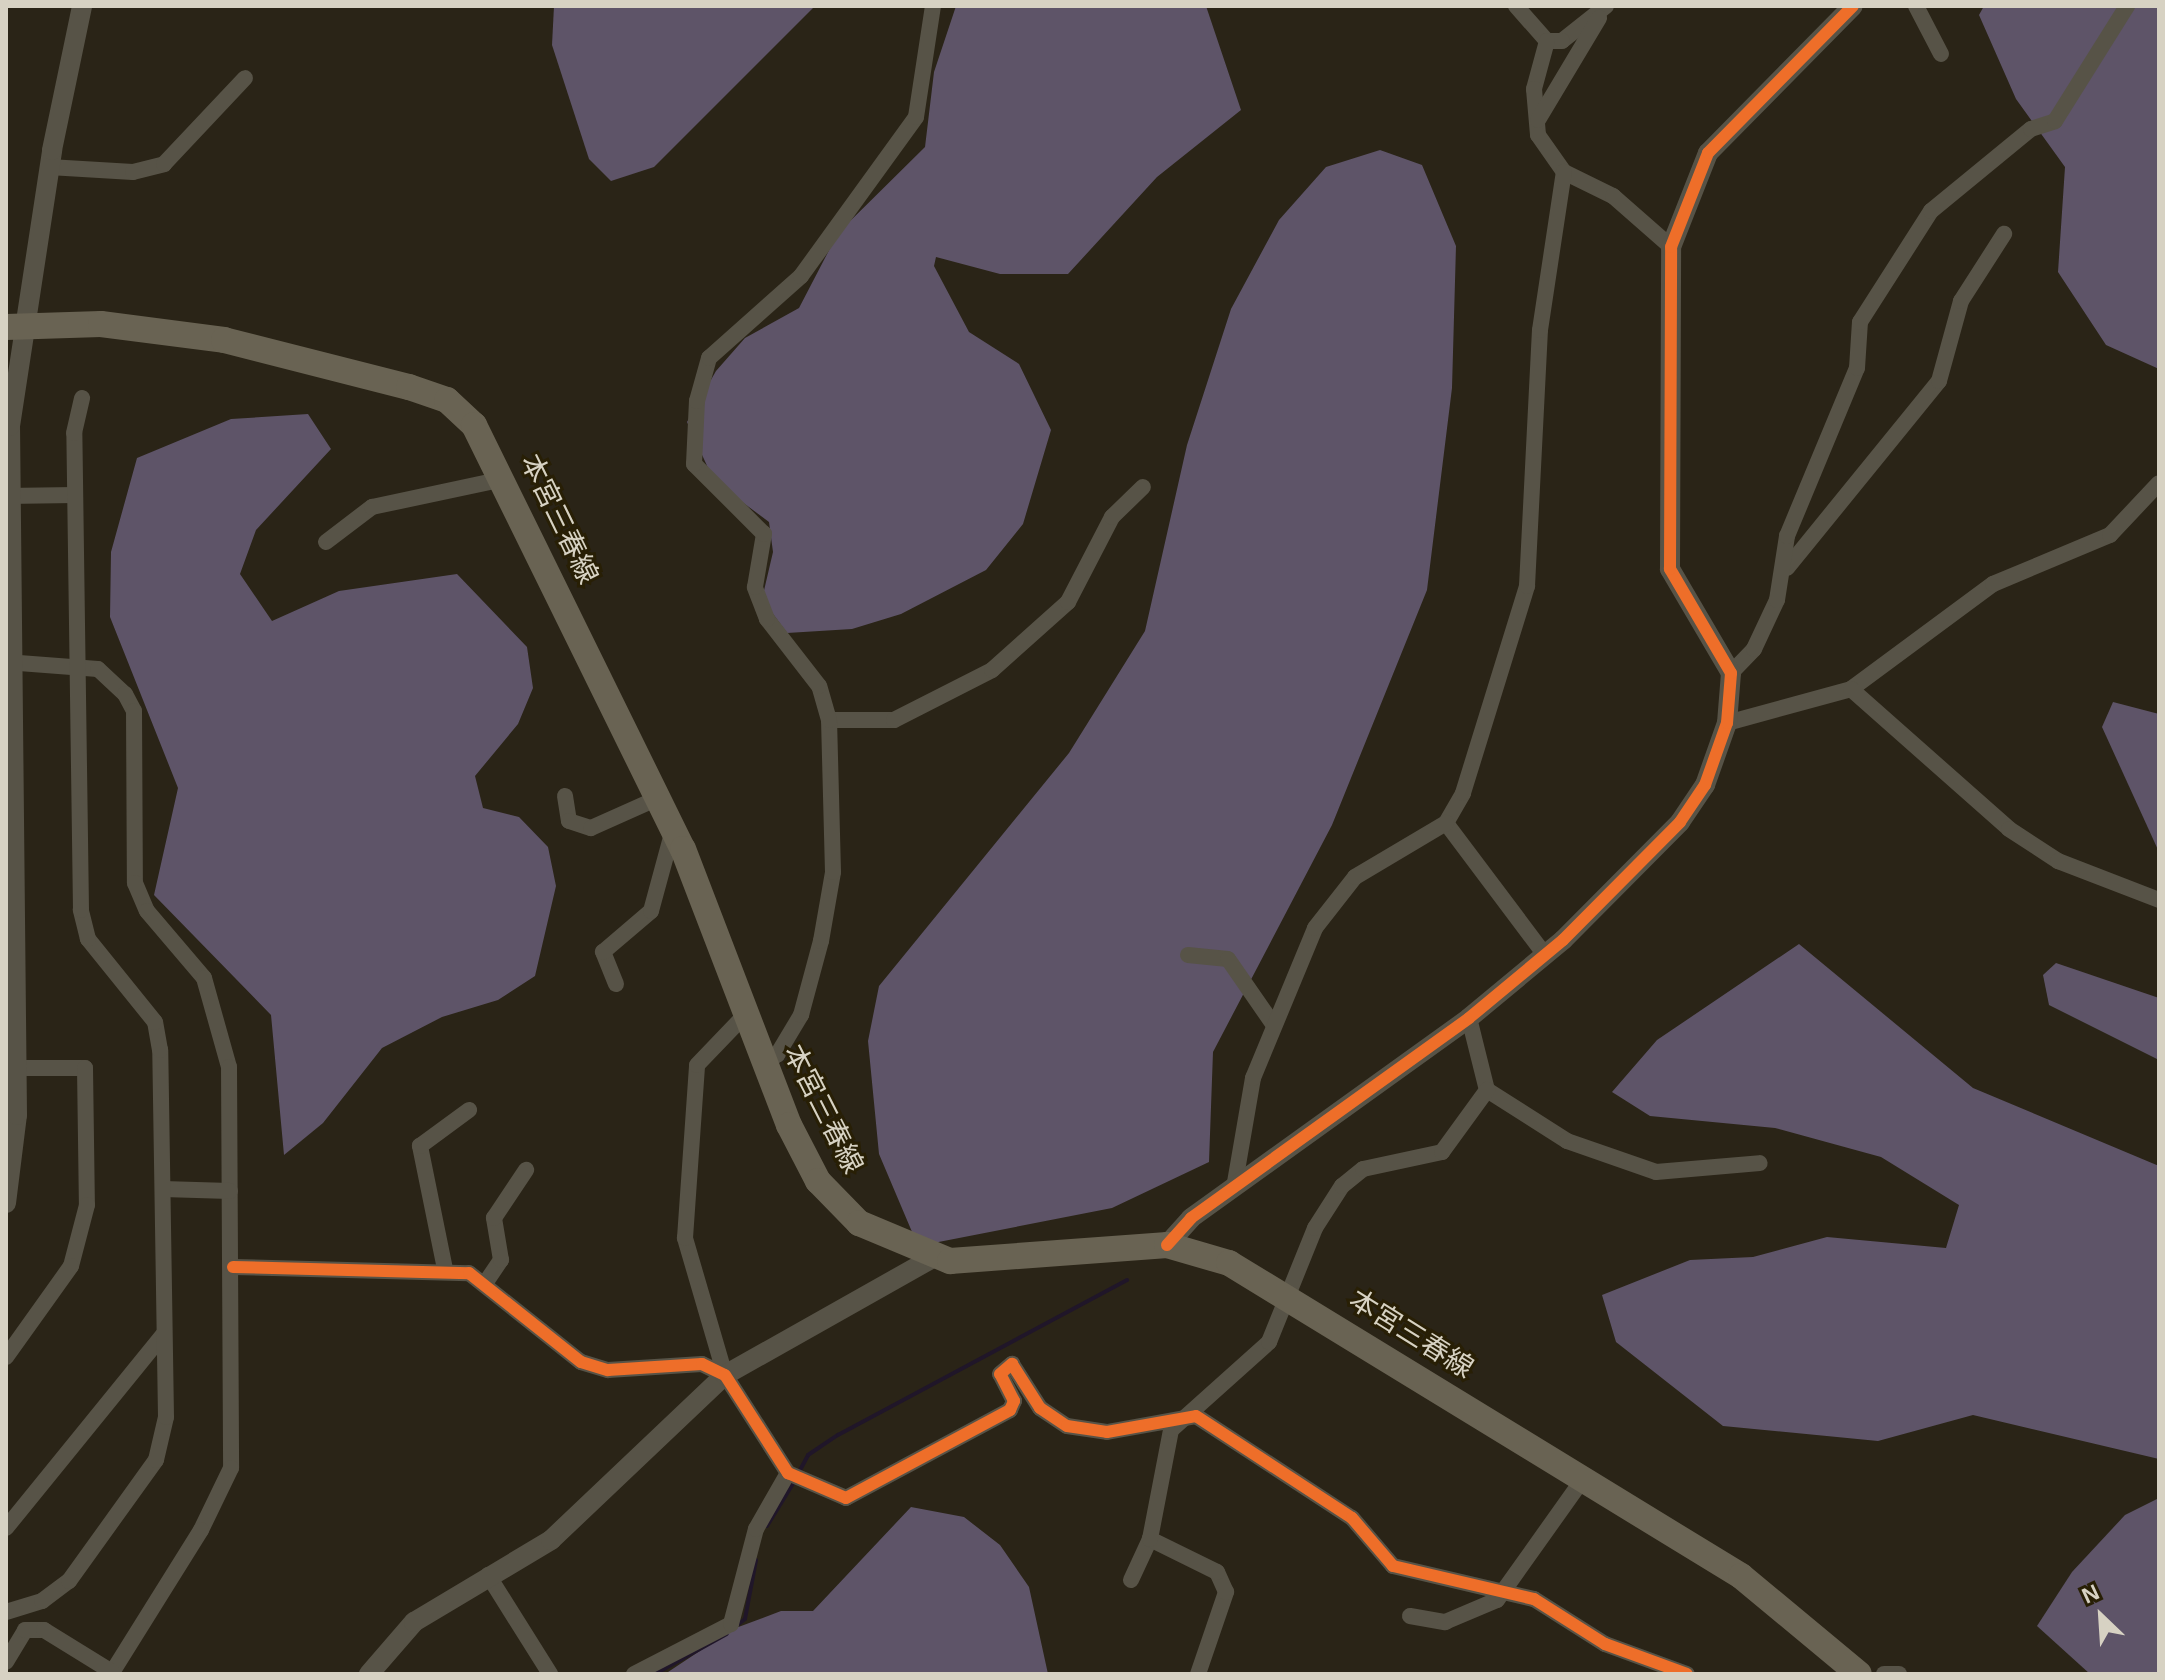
<!DOCTYPE html>
<meta charset="utf-8">
<style>
body{margin:0}
#map{position:relative;width:2165px;height:1680px;overflow:hidden;background:#2a2417;font-family:Arial,"Noto Sans JP",sans-serif}
div>[style]{position:absolute}
[style*='--x']{left:calc(var(--x)*1px);top:calc(var(--y)*1px);width:calc(var(--w)*1px);rotate:calc(var(--a)*1deg)}
.forest>*{inset:0;background:#5e5468}
.stream>*{height:4px;margin:-2px;padding:0 2px;transform-origin:2px;border-radius:2px;background:#201629}
.minor>*{height:16px;margin:-8px;padding:0 8px;transform-origin:8px;border-radius:8px;background:#575347}
.tertiary>*{height:20px;margin:-10px;padding:0 10px;transform-origin:10px;border-radius:10px;background:#575347}
.primary>*{height:26px;margin:-13px;padding:0 13px;transform-origin:13px;border-radius:13px;background:#696353}
.cycleway>*{height:12px;margin:-6px;padding:0 6px;transform-origin:6px;border-radius:6px;background:#ee6e29}
span{translate:-50% -50%;white-space:nowrap;text-align:center;line-height:1.15;-webkit-text-stroke:6px #281f05;paint-order:stroke}
.street-label{font-size:28px;color:#d7d2c3}
.frame{position:absolute;inset:0;border:8px solid #d7d2c3;pointer-events:none}
.north{position:absolute;left:2061px;top:1576px;width:80px;height:80px;-webkit-text-stroke:6px #281f05;paint-order:stroke;rotate:335deg;font-size:22px;font-weight:700;line-height:32px;text-align:center;color:#d7d2c3}
.north::after{content:'';display:block;margin:auto;width:28px;height:36px;background:#d7d2c3;clip-path:polygon(50% 0,100% 100%,50% 72%,0 100%)}
</style>
<div id="map">
<div class="forest">
<i style="clip-path:polygon(554px 6px,815px 6px,654px 167px,611px 181px,589px 159px,552px 45px)"></i>
<i style="clip-path:polygon(956px 6px,1206px 6px,1241px 110px,1157px 177px,1068px 274px,1000px 274px,936px 257px,934px 266px,969px 332px,1019px 364px,1051px 430px,1023px 524px,986px 570px,901px 614px,852px 629px,787px 633px,762px 599px,773px 552px,769px 522px,714px 481px,687px 422px,716px 371px,745px 338px,799px 308px,838px 233px,925px 147px,934px 72px)"></i>
<i style="clip-path:polygon(1984px 6px,2159px 6px,2159px 369px,2106px 345px,2058px 272px,2065px 167px,2016px 99px,1979px 15px)"></i>
<i style="clip-path:polygon(1380px 150px,1422px 165px,1456px 246px,1452px 388px,1427px 590px,1332px 825px,1213px 1052px,1209px 1162px,1112px 1208px,918px 1246px,879px 1154px,868px 1041px,879px 986px,1069px 753px,1145px 631px,1187px 445px,1231px 309px,1279px 220px,1326px 167px)"></i>
<i style="clip-path:polygon(308px 414px,331px 449px,256px 530px,240px 574px,272px 621px,339px 591px,457px 574px,527px 647px,533px 688px,518px 724px,475px 776px,483px 808px,519px 817px,548px 847px,556px 886px,535px 976px,498px 1000px,442px 1017px,382px 1048px,323px 1123px,284px 1155px,271px 1015px,154px 895px,178px 788px,110px 617px,111px 552px,137px 458px,231px 419px)"></i>
<i style="clip-path:polygon(2113px 702px,2159px 714px,2159px 852px,2102px 727px)"></i>
<i style="clip-path:polygon(1799px 944px,1973px 1088px,2159px 1166px,2159px 1459px,1973px 1415px,1878px 1441px,1723px 1426px,1616px 1342px,1602px 1295px,1690px 1260px,1753px 1257px,1827px 1237px,1946px 1248px,1959px 1205px,1881px 1157px,1775px 1128px,1650px 1116px,1612px 1092px,1657px 1040px)"></i>
<i style="clip-path:polygon(2056px 963px,2159px 998px,2159px 1060px,2049px 1005px,2043px 975px)"></i>
<i style="clip-path:polygon(2159px 1498px,2159px 1674px,2090px 1674px,2037px 1626px,2072px 1572px,2125px 1515px)"></i>
<i style="clip-path:polygon(911px 1507px,964px 1517px,1000px 1545px,1029px 1587px,1048px 1674px,665px 1674px,733px 1629px,781px 1611px,813px 1611px)"></i>
</div>
<div class="stream">
<i style="--x:798;--y:1474;--w:21;--a:-62"></i>
<i style="--x:808;--y:1455;--w:36;--a:-34"></i>
<i style="--x:838;--y:1435;--w:328;--a:-28.2"></i>
<i style="--x:767;--y:1526;--w:52;--a:-58.5"></i>
<i style="--x:736;--y:1626;--w:11;--a:-38"></i>
<i style="--x:745;--y:1619;--w:60;--a:-79.4"></i>
<i style="--x:655;--y:1674;--w:82;--a:-29.1"></i>
</div>
<div class="minor">
<i style="--x:1516;--y:6;--w:47;--a:48.5"></i>
<i style="--x:1606;--y:6;--w:56;--a:141.5"></i>
<i style="--x:1562;--y:41;--w:15;--a:180"></i>
<i style="--x:1547;--y:41;--w:50;--a:105.2"></i>
<i style="--x:1534;--y:89;--w:46;--a:85"></i>
<i style="--x:1538;--y:135;--w:45;--a:54.9"></i>
<i style="--x:1564;--y:172;--w:55;--a:26.1"></i>
<i style="--x:1613;--y:196;--w:77;--a:41.3"></i>
<i style="--x:1916;--y:6;--w:54;--a:62.5"></i>
<i style="--x:1538;--y:120;--w:119;--a:-59.1"></i>
<i style="--x:49;--y:167;--w:84;--a:3.4"></i>
<i style="--x:133;--y:172;--w:32;--a:-14"></i>
<i style="--x:164;--y:164;--w:118;--a:-46.7"></i>
<i style="--x:6;--y:496;--w:69;--a:-0.8"></i>
<i style="--x:326;--y:542;--w:58;--a:-37.3"></i>
<i style="--x:372;--y:507;--w:135;--a:-12"></i>
<i style="--x:1787;--y:568;--w:241;--a:-50.9"></i>
<i style="--x:1939;--y:381;--w:83;--a:-74.6"></i>
<i style="--x:1961;--y:301;--w:80;--a:-57.3"></i>
<i style="--x:6;--y:662;--w:92;--a:4.4"></i>
<i style="--x:98;--y:669;--w:37;--a:43"></i>
<i style="--x:125;--y:694;--w:19;--a:62"></i>
<i style="--x:134;--y:711;--w:172;--a:89.7"></i>
<i style="--x:135;--y:883;--w:30;--a:67"></i>
<i style="--x:147;--y:911;--w:88;--a:49.6"></i>
<i style="--x:204;--y:978;--w:92;--a:74.3"></i>
<i style="--x:229;--y:1067;--w:401;--a:89.7"></i>
<i style="--x:231;--y:1468;--w:69;--a:115.8"></i>
<i style="--x:201;--y:1530;--w:170;--a:122"></i>
<i style="--x:1731;--y:673;--w:33;--a:-46"></i>
<i style="--x:1754;--y:649;--w:54;--a:-64.9"></i>
<i style="--x:1777;--y:600;--w:65;--a:-81.1"></i>
<i style="--x:1787;--y:536;--w:182;--a:-67.4"></i>
<i style="--x:1857;--y:368;--w:46;--a:-86.3"></i>
<i style="--x:1860;--y:322;--w:132;--a:-57.4"></i>
<i style="--x:1931;--y:211;--w:129;--a:-39.4"></i>
<i style="--x:2031;--y:129;--w:25;--a:-18"></i>
<i style="--x:2055;--y:121;--w:136;--a:-57.9"></i>
<i style="--x:1851;--y:689;--w:177;--a:-36.5"></i>
<i style="--x:1993;--y:584;--w:127;--a:-22.7"></i>
<i style="--x:2110;--y:535;--w:71;--a:-46.7"></i>
<i style="--x:829;--y:720;--w:65;--a:0"></i>
<i style="--x:894;--y:720;--w:110;--a:-27"></i>
<i style="--x:992;--y:670;--w:102;--a:-41.8"></i>
<i style="--x:1068;--y:602;--w:96;--a:-62.6"></i>
<i style="--x:1112;--y:517;--w:43;--a:-44.1"></i>
<i style="--x:1727;--y:723;--w:129;--a:-15.3"></i>
<i style="--x:1851;--y:689;--w:211;--a:41.5"></i>
<i style="--x:2009;--y:829;--w:59;--a:33.1"></i>
<i style="--x:2058;--y:861;--w:108;--a:21.1"></i>
<i style="--x:565;--y:796;--w:25;--a:81"></i>
<i style="--x:569;--y:821;--w:23;--a:18"></i>
<i style="--x:591;--y:828;--w:73;--a:-24.1"></i>
<i style="--x:1188;--y:955;--w:40;--a:5.7"></i>
<i style="--x:1228;--y:959;--w:79;--a:55.3"></i>
<i style="--x:1545;--y:955;--w:165;--a:-126.9"></i>
<i style="--x:1446;--y:823;--w:34;--a:-60"></i>
<i style="--x:1463;--y:793;--w:217;--a:-72.8"></i>
<i style="--x:1527;--y:586;--w:256;--a:-87.1"></i>
<i style="--x:1540;--y:330;--w:160;--a:-81.4"></i>
<i style="--x:616;--y:984;--w:35;--a:-112"></i>
<i style="--x:603;--y:952;--w:63;--a:-40.5"></i>
<i style="--x:651;--y:911;--w:84;--a:-74.8"></i>
<i style="--x:1469;--y:1018;--w:74;--a:76"></i>
<i style="--x:1487;--y:1090;--w:95;--a:32.5"></i>
<i style="--x:1567;--y:1141;--w:94;--a:19.2"></i>
<i style="--x:1656;--y:1172;--w:104;--a:-4.9"></i>
<i style="--x:763;--y:1062;--w:16;--a:-27"></i>
<i style="--x:777;--y:1055;--w:47;--a:-59"></i>
<i style="--x:801;--y:1015;--w:77;--a:-74.9"></i>
<i style="--x:821;--y:941;--w:70;--a:-80.1"></i>
<i style="--x:833;--y:872;--w:152;--a:-91.5"></i>
<i style="--x:829;--y:720;--w:35;--a:-106"></i>
<i style="--x:819;--y:686;--w:85;--a:-127.8"></i>
<i style="--x:767;--y:619;--w:34;--a:-111"></i>
<i style="--x:755;--y:587;--w:54;--a:-80.4"></i>
<i style="--x:764;--y:534;--w:99;--a:-135"></i>
<i style="--x:694;--y:464;--w:63;--a:-87.3"></i>
<i style="--x:697;--y:401;--w:45;--a:-74.4"></i>
<i style="--x:709;--y:358;--w:123;--a:-41.7"></i>
<i style="--x:801;--y:276;--w:196;--a:-54.1"></i>
<i style="--x:916;--y:117;--w:112;--a:-81.3"></i>
<i style="--x:6;--y:1068;--w:79;--a:0"></i>
<i style="--x:85;--y:1068;--w:137;--a:89.2"></i>
<i style="--x:87;--y:1205;--w:63;--a:104.7"></i>
<i style="--x:71;--y:1266;--w:112;--a:125.5"></i>
<i style="--x:1234;--y:1188;--w:112;--a:-80.2"></i>
<i style="--x:1253;--y:1078;--w:162;--a:-67.5"></i>
<i style="--x:1315;--y:928;--w:65;--a:-51.9"></i>
<i style="--x:1355;--y:877;--w:106;--a:-30.7"></i>
<i style="--x:163;--y:1189;--w:67;--a:1.7"></i>
<i style="--x:233;--y:1267;--w:236;--a:1.5"></i>
<i style="--x:469;--y:1273;--w:143;--a:38.5"></i>
<i style="--x:581;--y:1362;--w:28;--a:17"></i>
<i style="--x:608;--y:1370;--w:94;--a:-3.7"></i>
<i style="--x:702;--y:1364;--w:25;--a:26"></i>
<i style="--x:725;--y:1375;--w:117;--a:57.3"></i>
<i style="--x:788;--y:1473;--w:63;--a:23.3"></i>
<i style="--x:846;--y:1498;--w:186;--a:-28.2"></i>
<i style="--x:1010;--y:1410;--w:10;--a:-66"></i>
<i style="--x:1014;--y:1401;--w:30;--a:-117"></i>
<i style="--x:1000;--y:1374;--w:16;--a:-40"></i>
<i style="--x:1012;--y:1364;--w:52;--a:57.5"></i>
<i style="--x:1040;--y:1408;--w:32;--a:34"></i>
<i style="--x:1067;--y:1426;--w:40;--a:8.5"></i>
<i style="--x:1107;--y:1432;--w:90;--a:-10.2"></i>
<i style="--x:1196;--y:1416;--w:186;--a:33.2"></i>
<i style="--x:1352;--y:1518;--w:63;--a:49.5"></i>
<i style="--x:1393;--y:1566;--w:145;--a:13.2"></i>
<i style="--x:1534;--y:1599;--w:84;--a:32.4"></i>
<i style="--x:1605;--y:1644;--w:87;--a:20.1"></i>
<i style="--x:445;--y:1269;--w:126;--a:-101.5"></i>
<i style="--x:420;--y:1146;--w:61;--a:-36.3"></i>
<i style="--x:486;--y:1282;--w:27;--a:-56"></i>
<i style="--x:501;--y:1260;--w:43;--a:-99.5"></i>
<i style="--x:494;--y:1218;--w:58;--a:-56.3"></i>
<i style="--x:725;--y:1375;--w:143;--a:-106.3"></i>
<i style="--x:685;--y:1238;--w:173;--a:-86"></i>
<i style="--x:697;--y:1065;--w:68;--a:-46.2"></i>
<i style="--x:6;--y:1528;--w:249;--a:-50.9"></i>
<i style="--x:488;--y:1575;--w:117;--a:57.9"></i>
<i style="--x:1131;--y:1580;--w:45;--a:-65.1"></i>
<i style="--x:6;--y:1612;--w:38;--a:-17"></i>
<i style="--x:42;--y:1601;--w:34;--a:-37"></i>
<i style="--x:69;--y:1581;--w:149;--a:-54.3"></i>
<i style="--x:156;--y:1460;--w:44;--a:-76.9"></i>
<i style="--x:166;--y:1417;--w:367;--a:-90.9"></i>
<i style="--x:160;--y:1050;--w:28;--a:-100"></i>
<i style="--x:155;--y:1022;--w:107;--a:-128.9"></i>
<i style="--x:88;--y:939;--w:30;--a:-104"></i>
<i style="--x:81;--y:910;--w:477;--a:-90.8"></i>
<i style="--x:74;--y:433;--w:36;--a:-77"></i>
<i style="--x:1410;--y:1616;--w:36;--a:10"></i>
<i style="--x:1445;--y:1622;--w:56;--a:-22.9"></i>
<i style="--x:1497;--y:1600;--w:148;--a:-54.6"></i>
<i style="--x:6;--y:1662;--w:37;--a:-59"></i>
<i style="--x:25;--y:1630;--w:19;--a:0"></i>
<i style="--x:44;--y:1630;--w:80;--a:31.7"></i>
<i style="--x:634;--y:1674;--w:109;--a:-27.3"></i>
<i style="--x:731;--y:1624;--w:98;--a:-75.3"></i>
<i style="--x:756;--y:1529;--w:64;--a:-60.3"></i>
<i style="--x:1198;--y:1674;--w:87;--a:-71.1"></i>
<i style="--x:1226;--y:1592;--w:22;--a:-114"></i>
<i style="--x:1217;--y:1572;--w:75;--a:-153.8"></i>
<i style="--x:1150;--y:1539;--w:111;--a:-79.1"></i>
<i style="--x:1171;--y:1430;--w:132;--a:-41.9"></i>
<i style="--x:1269;--y:1342;--w:123;--a:-68"></i>
<i style="--x:1315;--y:1228;--w:50;--a:-57.3"></i>
<i style="--x:1342;--y:1186;--w:27;--a:-39"></i>
<i style="--x:1363;--y:1169;--w:81;--a:-12.1"></i>
<i style="--x:1442;--y:1152;--w:77;--a:-54"></i>
<i style="--x:1884;--y:1674;--w:15;--a:0"></i>
</div>
<div class="tertiary">
<i style="--x:6;--y:1203;--w:89;--a:-82.9"></i>
<i style="--x:17;--y:1115;--w:689;--a:-90.58"></i>
<i style="--x:10;--y:426;--w:279;--a:-81.3"></i>
<i style="--x:52;--y:150;--w:147;--a:-78.2"></i>
<i style="--x:1167;--y:1245;--w:36;--a:-48"></i>
<i style="--x:1191;--y:1218;--w:342;--a:-35.7"></i>
<i style="--x:1469;--y:1018;--w:122;--a:-39.7"></i>
<i style="--x:1563;--y:940;--w:166;--a:-45.2"></i>
<i style="--x:1680;--y:822;--w:45;--a:-56"></i>
<i style="--x:1705;--y:785;--w:66;--a:-70.5"></i>
<i style="--x:1727;--y:723;--w:50;--a:-85.4"></i>
<i style="--x:1731;--y:673;--w:121;--a:-120.4"></i>
<i style="--x:1670;--y:569;--w:322;--a:-89.8"></i>
<i style="--x:1671;--y:247;--w:101;--a:-68.5"></i>
<i style="--x:1708;--y:153;--w:206;--a:-45.4"></i>
<i style="--x:369;--y:1674;--w:69;--a:-49.1"></i>
<i style="--x:414;--y:1622;--w:160;--a:-30.9"></i>
<i style="--x:551;--y:1540;--w:240;--a:-43.5"></i>
<i style="--x:725;--y:1375;--w:239;--a:-29.4"></i>
</div>
<div class="primary">
<i style="--x:6;--y:327;--w:95;--a:-1.8"></i>
<i style="--x:101;--y:324;--w:124;--a:7.4"></i>
<i style="--x:224;--y:340;--w:191;--a:14.3"></i>
<i style="--x:409;--y:387;--w:40;--a:18.9"></i>
<i style="--x:447;--y:400;--w:37;--a:43"></i>
<i style="--x:474;--y:425;--w:473;--a:63.8"></i>
<i style="--x:683;--y:849;--w:296;--a:69"></i>
<i style="--x:789;--y:1125;--w:63;--a:62.6"></i>
<i style="--x:818;--y:1181;--w:59;--a:45.7"></i>
<i style="--x:859;--y:1223;--w:99;--a:22.7"></i>
<i style="--x:950;--y:1261;--w:218;--a:-4.2"></i>
<i style="--x:1167;--y:1245;--w:65;--a:16.2"></i>
<i style="--x:1229;--y:1263;--w:600;--a:31.44"></i>
<i style="--x:1741;--y:1576;--w:153;--a:39.7"></i>
</div>
<div class="cycleway">
<i style="--x:1167;--y:1245;--w:36;--a:-48"></i>
<i style="--x:1191;--y:1218;--w:342;--a:-35.7"></i>
<i style="--x:1469;--y:1018;--w:122;--a:-39.7"></i>
<i style="--x:1563;--y:940;--w:166;--a:-45.2"></i>
<i style="--x:1680;--y:822;--w:45;--a:-56"></i>
<i style="--x:1705;--y:785;--w:66;--a:-70.5"></i>
<i style="--x:1727;--y:723;--w:50;--a:-85.4"></i>
<i style="--x:1731;--y:673;--w:121;--a:-120.4"></i>
<i style="--x:1670;--y:569;--w:322;--a:-89.8"></i>
<i style="--x:1671;--y:247;--w:101;--a:-68.5"></i>
<i style="--x:1708;--y:153;--w:206;--a:-45.4"></i>
<i style="--x:233;--y:1267;--w:236;--a:1.5"></i>
<i style="--x:469;--y:1273;--w:143;--a:38.5"></i>
<i style="--x:581;--y:1362;--w:28;--a:17"></i>
<i style="--x:608;--y:1370;--w:94;--a:-3.7"></i>
<i style="--x:702;--y:1364;--w:25;--a:26"></i>
<i style="--x:725;--y:1375;--w:117;--a:57.3"></i>
<i style="--x:788;--y:1473;--w:63;--a:23.3"></i>
<i style="--x:846;--y:1498;--w:186;--a:-28.2"></i>
<i style="--x:1010;--y:1410;--w:10;--a:-66"></i>
<i style="--x:1014;--y:1401;--w:30;--a:-117"></i>
<i style="--x:1000;--y:1374;--w:16;--a:-40"></i>
<i style="--x:1012;--y:1364;--w:52;--a:57.5"></i>
<i style="--x:1040;--y:1408;--w:32;--a:34"></i>
<i style="--x:1067;--y:1426;--w:40;--a:8.5"></i>
<i style="--x:1107;--y:1432;--w:90;--a:-10.2"></i>
<i style="--x:1196;--y:1416;--w:186;--a:33.2"></i>
<i style="--x:1352;--y:1518;--w:63;--a:49.5"></i>
<i style="--x:1393;--y:1566;--w:145;--a:13.2"></i>
<i style="--x:1534;--y:1599;--w:84;--a:32.4"></i>
<i style="--x:1605;--y:1644;--w:87;--a:20.1"></i>
</div>
<div class="street-label">
<span style="left:559px;top:519px;rotate:64deg">本宮三春線</span>
<span style="left:823px;top:1109px;rotate:63deg">本宮三春線</span>
<span style="left:1411px;top:1334px;rotate:32deg">本宮三春線</span>
</div>
<div class="frame"></div>
<div class="north">N</div>
</div>
